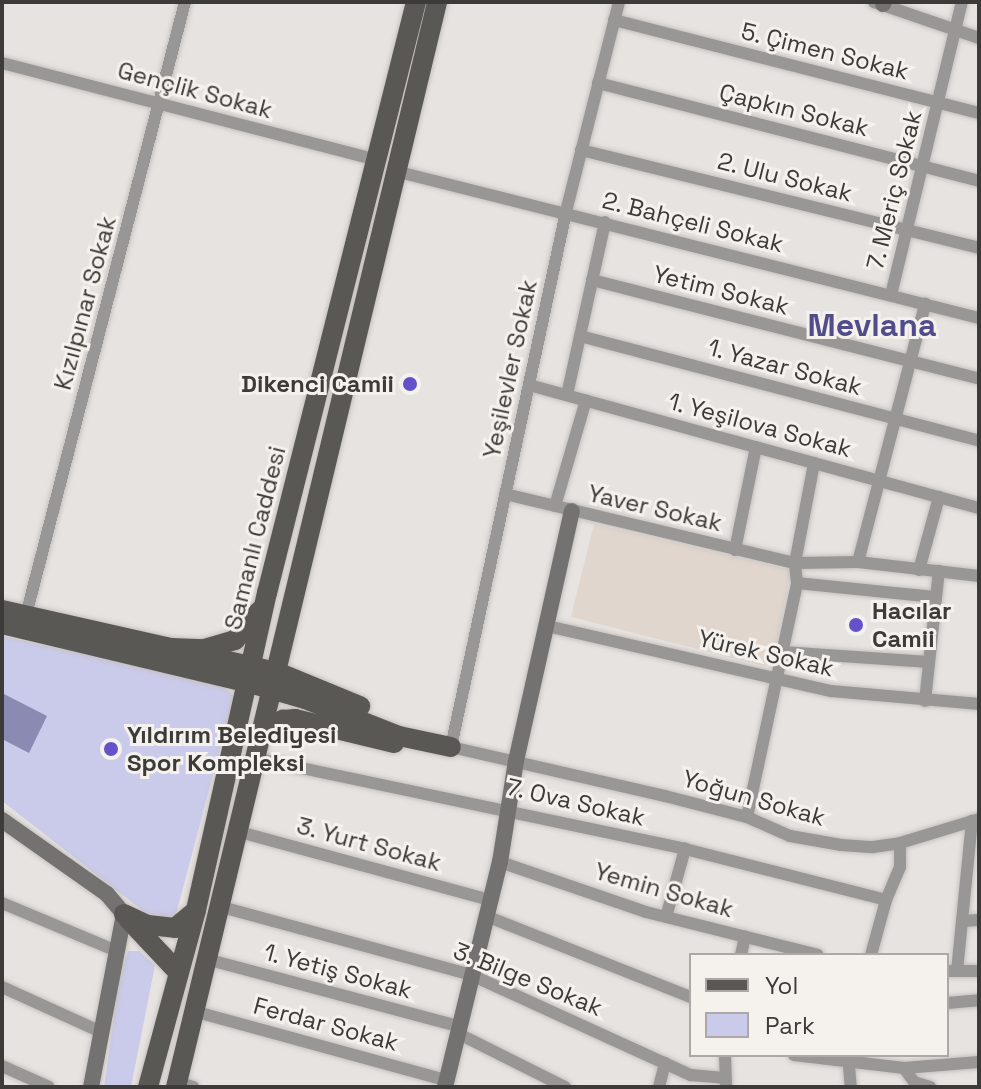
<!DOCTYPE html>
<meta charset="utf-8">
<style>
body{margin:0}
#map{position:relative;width:981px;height:1089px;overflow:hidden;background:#e7e3e0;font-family:"Space Grotesk",sans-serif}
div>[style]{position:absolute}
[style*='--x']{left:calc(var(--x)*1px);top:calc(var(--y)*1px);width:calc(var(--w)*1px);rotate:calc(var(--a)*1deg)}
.built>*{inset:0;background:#e0d6cd}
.green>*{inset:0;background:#cacaea}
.water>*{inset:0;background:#8a8ab2}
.roads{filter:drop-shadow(0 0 2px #c5c1bf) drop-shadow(0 0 2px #c5c1bf)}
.street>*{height:12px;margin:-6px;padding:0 6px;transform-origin:6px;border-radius:6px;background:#989795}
.secondary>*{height:16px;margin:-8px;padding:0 8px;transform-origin:8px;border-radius:8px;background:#747270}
.primary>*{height:20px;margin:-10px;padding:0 10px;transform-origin:10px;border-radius:10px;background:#5a5855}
.dots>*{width:22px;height:22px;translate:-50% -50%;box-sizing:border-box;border:4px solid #f5f1ed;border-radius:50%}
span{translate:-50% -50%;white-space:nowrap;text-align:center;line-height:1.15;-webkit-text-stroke:6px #f5f1ed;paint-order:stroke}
.street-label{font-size:24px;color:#3d3b3a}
.poi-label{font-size:24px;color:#3d3b3a;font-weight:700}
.right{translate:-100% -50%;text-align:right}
.left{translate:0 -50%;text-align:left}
.district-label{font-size:32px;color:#514c8a;font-weight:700}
.frame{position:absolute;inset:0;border:4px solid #3d3b3a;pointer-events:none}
.legend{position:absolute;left:689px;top:953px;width:260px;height:104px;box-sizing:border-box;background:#f5f1ed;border:2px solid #aba8a5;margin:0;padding:10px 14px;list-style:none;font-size:24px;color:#3d3b3a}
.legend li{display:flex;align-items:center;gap:16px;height:40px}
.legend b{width:40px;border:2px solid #aba8a5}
</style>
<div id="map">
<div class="built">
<i style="clip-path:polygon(594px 524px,791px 570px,772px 663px,764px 666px,571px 617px)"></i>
</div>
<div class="green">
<i style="clip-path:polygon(2px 636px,222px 685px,234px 696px,176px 914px,168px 923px,156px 921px,2px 801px)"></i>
<i style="clip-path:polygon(128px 951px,139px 951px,155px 965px,131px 1087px,104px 1087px,120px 973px)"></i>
</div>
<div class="water">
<i style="clip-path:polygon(2px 693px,47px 716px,29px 753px,2px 739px)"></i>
</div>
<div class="roads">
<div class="street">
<i style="--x:619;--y:2;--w:217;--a:104.2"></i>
<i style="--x:566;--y:212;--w:547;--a:102.13"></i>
<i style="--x:451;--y:747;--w:220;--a:12.9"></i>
<i style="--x:665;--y:796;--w:85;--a:14.4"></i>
<i style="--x:747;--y:817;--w:47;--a:23.8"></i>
<i style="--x:790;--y:836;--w:52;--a:10"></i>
<i style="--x:841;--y:845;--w:32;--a:4"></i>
<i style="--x:873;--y:847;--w:27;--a:-8"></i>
<i style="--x:900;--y:843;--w:83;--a:-16.9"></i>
<i style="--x:874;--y:2;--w:111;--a:18.9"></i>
<i style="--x:614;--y:20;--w:377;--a:14.3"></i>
<i style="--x:2;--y:63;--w:387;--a:14.5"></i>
<i style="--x:598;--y:83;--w:393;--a:14.4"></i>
<i style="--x:581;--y:150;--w:410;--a:13.8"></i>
<i style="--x:395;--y:171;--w:602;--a:14.13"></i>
<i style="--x:592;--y:280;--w:399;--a:14.3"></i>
<i style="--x:891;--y:295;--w:301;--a:-76.4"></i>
<i style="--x:580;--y:336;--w:413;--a:14.7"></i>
<i style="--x:529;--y:385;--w:467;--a:15.3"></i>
<i style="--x:567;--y:395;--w:177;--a:-77.6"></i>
<i style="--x:505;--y:494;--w:298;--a:13.4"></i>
<i style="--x:795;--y:563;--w:63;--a:-0.9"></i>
<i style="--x:858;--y:562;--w:122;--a:6.6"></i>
<i style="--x:555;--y:506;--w:110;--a:-73.7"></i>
<i style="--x:735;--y:550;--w:105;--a:-78.5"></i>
<i style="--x:858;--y:562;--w:267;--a:-75.4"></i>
<i style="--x:919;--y:570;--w:76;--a:-74.7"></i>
<i style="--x:797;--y:583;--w:139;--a:5.8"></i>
<i style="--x:26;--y:615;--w:633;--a:-75.46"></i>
<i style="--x:547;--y:626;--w:291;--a:12.9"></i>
<i style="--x:831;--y:691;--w:149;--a:5"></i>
<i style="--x:783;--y:652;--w:146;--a:3.9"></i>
<i style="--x:925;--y:701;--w:131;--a:-83.9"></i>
<i style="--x:254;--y:758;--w:441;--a:11.9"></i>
<i style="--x:685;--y:849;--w:207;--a:14.2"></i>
<i style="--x:747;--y:817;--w:239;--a:-77.9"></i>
<i style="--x:797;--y:583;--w:20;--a:-96"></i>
<i style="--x:795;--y:563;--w:102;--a:-79.2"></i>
<i style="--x:236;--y:831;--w:263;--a:15.2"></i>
<i style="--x:500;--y:862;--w:154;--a:18.9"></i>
<i style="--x:646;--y:912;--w:177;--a:14"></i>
<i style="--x:2;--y:903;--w:125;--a:22.7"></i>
<i style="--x:218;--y:906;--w:260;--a:15.2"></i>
<i style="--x:469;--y:974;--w:244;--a:24.5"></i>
<i style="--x:691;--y:1075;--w:33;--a:5"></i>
<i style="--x:486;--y:916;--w:220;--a:21.6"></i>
<i style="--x:666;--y:917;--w:71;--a:-74.4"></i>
<i style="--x:962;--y:921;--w:17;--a:-3"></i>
<i style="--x:741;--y:955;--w:19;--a:-78"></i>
<i style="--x:871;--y:955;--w:57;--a:-74.7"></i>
<i style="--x:886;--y:900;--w:36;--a:-67"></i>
<i style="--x:900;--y:867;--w:24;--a:-90"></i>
<i style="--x:206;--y:959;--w:261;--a:14.9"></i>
<i style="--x:947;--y:971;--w:32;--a:0"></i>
<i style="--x:957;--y:971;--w:151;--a:-84.3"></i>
<i style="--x:2;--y:987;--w:109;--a:24.4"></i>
<i style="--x:947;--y:1003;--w:32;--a:-5"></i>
<i style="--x:193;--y:1011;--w:262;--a:15.3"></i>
<i style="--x:457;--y:1033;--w:121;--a:26.6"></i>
<i style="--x:725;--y:1055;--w:32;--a:88"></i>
<i style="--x:794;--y:1055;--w:111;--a:6.7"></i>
<i style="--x:904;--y:1068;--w:75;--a:-4.6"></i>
<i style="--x:848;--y:1055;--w:32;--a:85"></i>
<i style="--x:2;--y:1066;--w:51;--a:24.1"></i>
<i style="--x:904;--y:1068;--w:17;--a:54"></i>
<i style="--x:914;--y:1082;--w:17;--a:17"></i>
<i style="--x:177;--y:1082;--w:17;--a:17"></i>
<i style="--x:659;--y:1087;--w:25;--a:-76"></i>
</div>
<div class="secondary">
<i style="--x:883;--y:4;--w:2;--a:-63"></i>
<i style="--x:2;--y:820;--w:128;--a:35.2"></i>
<i style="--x:107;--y:894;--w:26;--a:50"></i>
<i style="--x:124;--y:914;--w:176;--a:100.8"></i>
<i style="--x:445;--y:1087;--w:232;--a:-76.3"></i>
<i style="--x:500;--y:862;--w:102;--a:-81"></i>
<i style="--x:516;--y:761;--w:256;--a:-77.4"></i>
</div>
<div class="primary">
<i style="--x:2;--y:610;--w:173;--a:12.7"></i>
<i style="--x:171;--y:648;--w:33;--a:2"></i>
<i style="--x:204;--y:649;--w:32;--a:-16"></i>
<i style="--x:235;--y:640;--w:38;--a:-50"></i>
<i style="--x:2;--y:624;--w:251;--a:13.4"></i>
<i style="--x:246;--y:682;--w:61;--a:16.1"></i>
<i style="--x:305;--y:699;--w:101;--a:21.5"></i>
<i style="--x:399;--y:736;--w:53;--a:11.9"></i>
<i style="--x:171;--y:648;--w:109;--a:12.8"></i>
<i style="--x:277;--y:672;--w:90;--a:22.3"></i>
<i style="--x:261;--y:733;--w:26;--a:-31"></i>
<i style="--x:283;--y:720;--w:12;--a:-5"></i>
<i style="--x:295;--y:719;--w:102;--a:13.6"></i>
<i style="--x:124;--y:914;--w:26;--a:25"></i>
<i style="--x:148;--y:925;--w:27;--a:6"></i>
<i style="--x:175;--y:928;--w:26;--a:-40"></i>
<i style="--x:129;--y:920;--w:71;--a:46.7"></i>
<i style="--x:148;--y:1087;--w:183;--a:-74.8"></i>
<i style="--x:196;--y:910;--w:325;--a:-77.4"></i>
<i style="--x:267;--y:593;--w:609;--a:-75.85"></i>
<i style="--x:176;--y:1087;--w:1116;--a:-76.47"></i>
</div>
</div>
<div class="dots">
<i style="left:410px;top:384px;background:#6452cb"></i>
<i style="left:856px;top:625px;background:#6452cb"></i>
<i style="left:111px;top:749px;background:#6452cb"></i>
</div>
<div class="street-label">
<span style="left:825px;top:51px;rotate:14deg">5. Çimen Sokak</span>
<span style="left:195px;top:90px;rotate:15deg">Gençlik Sokak</span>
<span style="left:794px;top:110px;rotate:14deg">Çapkın Sokak</span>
<span style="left:785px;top:177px;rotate:14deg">2. Ulu Sokak</span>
<span style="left:894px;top:190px;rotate:-76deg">7. Meriç Sokak</span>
<span style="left:693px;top:222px;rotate:14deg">2. Bahçeli Sokak</span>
<span style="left:721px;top:290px;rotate:14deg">Yetim Sokak</span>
<span style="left:85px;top:303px;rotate:-75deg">Kızılpınar Sokak</span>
<span style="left:785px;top:367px;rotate:15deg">1. Yazar Sokak</span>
<span style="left:510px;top:369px;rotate:-78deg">Yeşilevler Sokak</span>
<span style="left:760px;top:425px;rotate:15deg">1. Yeşilova Sokak</span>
<span style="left:655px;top:508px;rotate:13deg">Yaver Sokak</span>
<span style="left:255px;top:538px;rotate:-76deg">Samanlı Caddesi</span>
<span style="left:766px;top:653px;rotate:13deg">Yürek Sokak</span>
<span style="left:754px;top:798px;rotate:16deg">Yoğun Sokak</span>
<span style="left:576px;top:802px;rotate:13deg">7. Ova Sokak</span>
<span style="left:369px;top:844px;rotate:15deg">3. Yurt Sokak</span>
<span style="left:664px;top:890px;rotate:16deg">Yemin Sokak</span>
<span style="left:338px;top:971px;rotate:15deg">1. Yetiş Sokak</span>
<span style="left:528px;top:979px;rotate:22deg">3. Bilge Sokak</span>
<span style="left:326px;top:1024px;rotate:15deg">Ferdar Sokak</span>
</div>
<div class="poi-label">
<span class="right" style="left:394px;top:384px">Dikenci Camii</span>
<span class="left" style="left:872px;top:625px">Hacılar<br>Camii</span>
<span class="left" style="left:127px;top:749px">Yıldırım Belediyesi<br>Spor Kompleksi</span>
</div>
<div class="district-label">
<span style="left:872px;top:325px">Mevlana</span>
</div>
<div class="frame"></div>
<ul class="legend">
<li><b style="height:10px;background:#5a5855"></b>Yol</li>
<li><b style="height:22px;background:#cacaea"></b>Park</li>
</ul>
</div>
